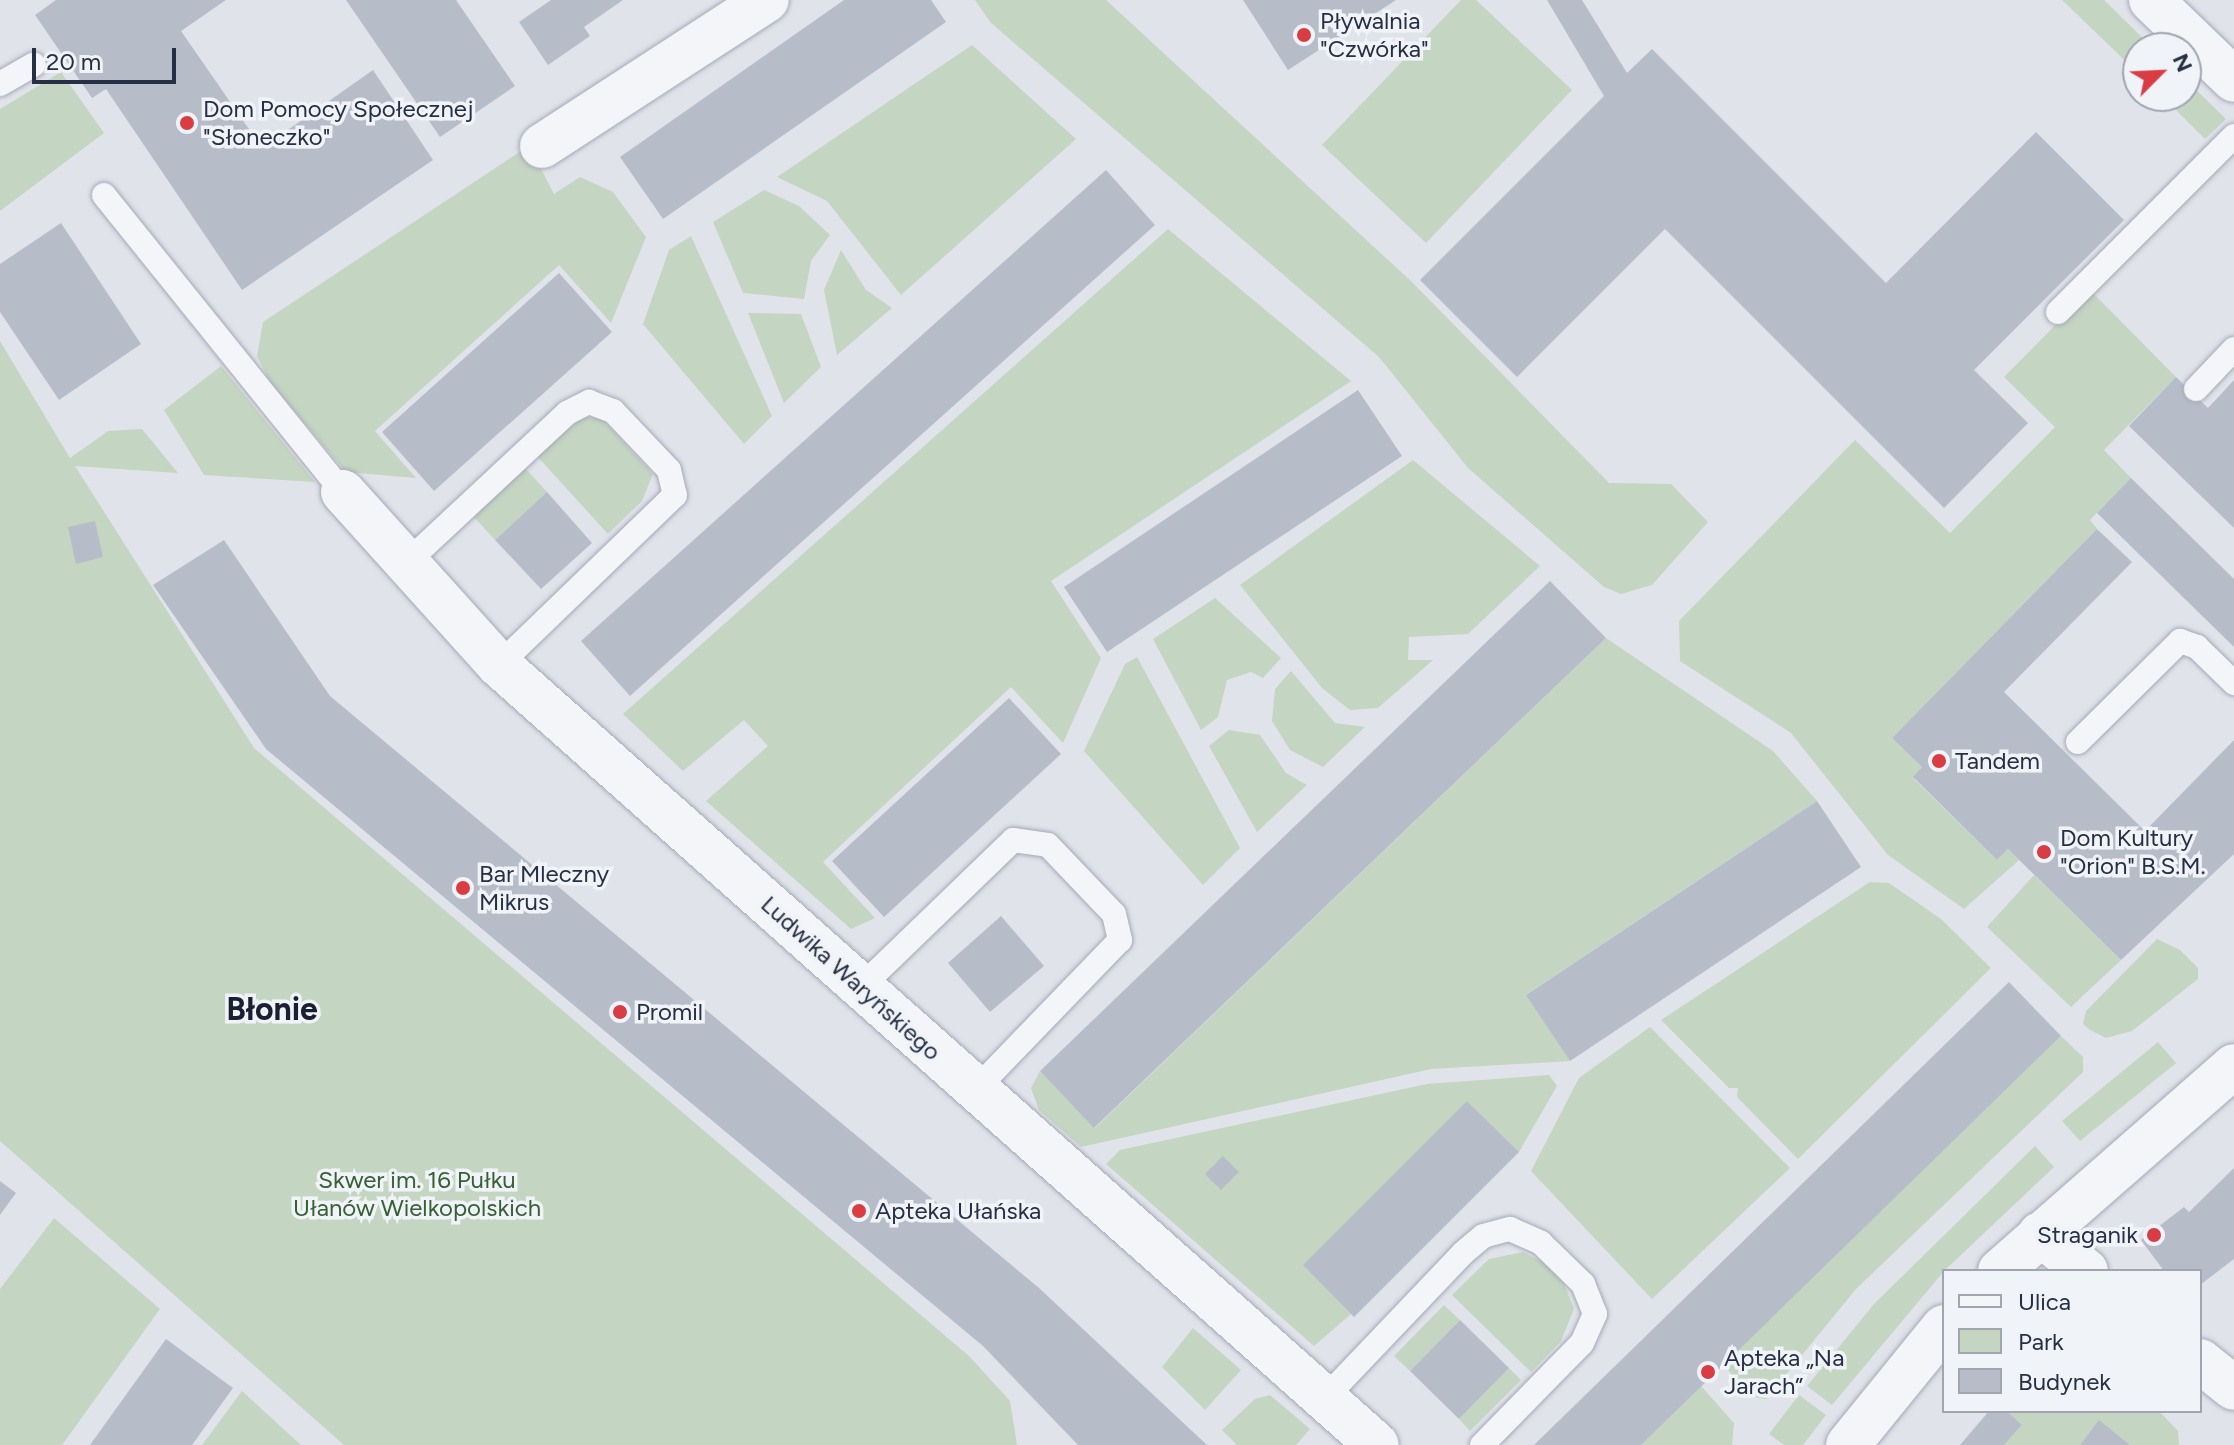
<!DOCTYPE html>
<meta charset="utf-8">
<style>
body{margin:0}
#map{position:relative;width:2234px;height:1445px;overflow:hidden;background:#e1e3eb;font-family:Figtree,sans-serif}
div>[style]{position:absolute}
[style*='--x']{left:calc(var(--x)*1px);top:calc(var(--y)*1px);width:calc(var(--w)*1px);rotate:calc(var(--a)*1deg)}
.green>*{inset:0;background:#c4d5c1}
.building>*{inset:0;background:#b7bcc9}
.roads{filter:drop-shadow(0 0 2px #a5a9b6) drop-shadow(0 0 2px #a5a9b6)}
.service>*{height:24px;margin:-12px;padding:0 12px;transform-origin:12px;border-radius:12px;background:#f4f5f8}
.minor>*{height:44px;margin:-22px;padding:0 22px;transform-origin:22px;border-radius:22px;background:#f4f5f8}
.tertiary>*{height:44px;margin:-22px;padding:0 22px;transform-origin:22px;border-radius:22px;background:#f4f5f8}
.dots>*{width:22px;height:22px;translate:-50% -50%;box-sizing:border-box;border:4px solid #f0f3f8;border-radius:50%}
span{translate:-50% -50%;white-space:nowrap;text-align:center;line-height:1.15;-webkit-text-stroke:7px #f0f3f8;paint-order:stroke}
.poi-label{font-size:24px;color:#272f44}
.left{translate:0 -50%;text-align:left}
.right{translate:-100% -50%;text-align:right}
.street-label{font-size:24px;color:#272f44}
.park-label{font-size:24px;color:#376034}
.district-label{font-size:32px;color:#1a2034;font-weight:700}
.legend{position:absolute;left:1942px;top:1269px;width:260px;height:144px;box-sizing:border-box;background:#f0f3f8;border:2px solid #a0a5b0;margin:0;padding:10px 14px;list-style:none;font-size:24px;color:#272f44}
.legend li{display:flex;align-items:center;gap:16px;height:40px}
.legend b{width:40px;border:2px solid #a0a5b0}
.north{position:absolute;left:2122px;top:32px;width:80px;height:80px;box-sizing:border-box;background:#f0f3f8;border:2px solid #a0a5b0;border-radius:50%;rotate:66deg;font-size:22px;font-weight:700;line-height:32px;text-align:center;color:#272f44}
.north::after{content:'';display:block;margin:auto;width:28px;height:36px;background:#d93c43;clip-path:polygon(50% 0,100% 100%,50% 72%,0 100%)}
.scale{position:absolute;left:32px;top:48px;width:144px;height:36px;box-sizing:border-box;border:4px solid #272f44;border-top:0;padding-left:10px;font-size:24px;line-height:28px;white-space:nowrap;color:#272f44;-webkit-text-stroke:6px #f0f3f8;paint-order:stroke}
</style>
<div id="map">
<div class="green">
<i style="clip-path:polygon(975px 0,1106px 0,1412px 282px,1609px 483px,1671px 484px,1708px 522px,1652px 585px,1621px 594px,1604px 587px,1468px 468px,1379px 357px,991px 23px)"></i>
<i style="clip-path:polygon(1461px 0,1476px 0,1572px 90px,1426px 243px,1322px 145px)"></i>
<i style="clip-path:polygon(2062px 0,2104px 0,2153px 48px,2138px 48px,2138px 73px)"></i>
<i style="clip-path:polygon(972px 45px,1076px 139px,901px 295px,827px 201px,777px 177px)"></i>
<i style="clip-path:polygon(61px 72px,104px 133px,0 211px,0 109px)"></i>
<i style="clip-path:polygon(2186px 80px,2226px 119px,2205px 139px,2162px 96px,2186px 96px)"></i>
<i style="clip-path:polygon(521px 151px,533px 153px,554px 194px,580px 177px,613px 192px,646px 237px,611px 323px,559px 265px,375px 431px,416px 478px,346px 472px,270px 382px,257px 356px,263px 322px)"></i>
<i style="clip-path:polygon(764px 190px,799px 206px,830px 235px,811px 261px,804px 299px,743px 293px,713px 222px)"></i>
<i style="clip-path:polygon(1168px 229px,1351px 381px,1051px 581px,1101px 658px,1063px 743px,1011px 687px,823px 862px,875px 918px,851px 929px,706px 801px,768px 746px,744px 720px,683px 771px,623px 714px)"></i>
<i style="clip-path:polygon(691px 236px,772px 416px,744px 444px,643px 324px,669px 250px)"></i>
<i style="clip-path:polygon(841px 250px,866px 290px,892px 308px,837px 355px,824px 290px)"></i>
<i style="clip-path:polygon(2090px 290px,2176px 377px,2104px 450px,2131px 478px,2090px 520px,2097px 529px,1892px 738px,1922px 767px,1913px 778px,1997px 860px,2008px 849px,2019px 860px,1964px 909px,1888px 855px,1791px 733px,1680px 661px,1679px 621px,1855px 440px,1950px 533px,2055px 427px,2004px 377px)"></i>
<i style="clip-path:polygon(748px 313px,801px 314px,821px 367px,784px 403px)"></i>
<i style="clip-path:polygon(0 341px,70px 458px,108px 431px,142px 429px,178px 473px,75px 466px,254px 748px,969px 1356px,1010px 1401px,1017px 1445px,344px 1445px,0 1141px)"></i>
<i style="clip-path:polygon(221px 366px,315px 482px,204px 475px,164px 410px)"></i>
<i style="clip-path:polygon(584px 417px,602px 419px,653px 474px,642px 501px,608px 534px,536px 455px)"></i>
<i style="clip-path:polygon(1413px 460px,1540px 566px,1468px 634px,1409px 637px,1408px 660px,1433px 660px,1378px 708px,1350px 710px,1322px 688px,1240px 585px)"></i>
<i style="clip-path:polygon(525px 468px,547px 492px,495px 540px,473px 516px)"></i>
<i style="clip-path:polygon(1215px 598px,1281px 658px,1263px 678px,1251px 672px,1227px 680px,1218px 717px,1201px 730px,1153px 639px)"></i>
<i style="clip-path:polygon(1606px 638px,1773px 751px,1817px 801px,1527px 994px,1570px 1061px,1431px 1069px,1081px 1147px,1039px 1110px,1031px 1088px,1040px 1071px,1095px 1128px)"></i>
<i style="clip-path:polygon(1137px 657px,1240px 848px,1203px 885px,1084px 751px,1125px 664px)"></i>
<i style="clip-path:polygon(1291px 671px,1335px 723px,1365px 727px,1323px 767px,1290px 750px,1272px 721px,1275px 689px)"></i>
<i style="clip-path:polygon(1229px 730px,1260px 735px,1286px 773px,1307px 785px,1257px 832px,1209px 746px)"></i>
<i style="clip-path:polygon(2034px 875px,2121px 960px,2071px 1007px,1987px 927px)"></i>
<i style="clip-path:polygon(1870px 882px,1889px 883px,1941px 919px,1991px 968px,1798px 1159px,1737px 1097px,1738px 1088px,1729px 1088px,1661px 1020px)"></i>
<i style="clip-path:polygon(2157px 939px,2180px 950px,2198px 968px,2198px 979px,2132px 1031px,2106px 1038px,2090px 1030px,2083px 1024px,2086px 1011px)"></i>
<i style="clip-path:polygon(1650px 1027px,1790px 1168px,1652px 1299px,1531px 1171px,1579px 1078px)"></i>
<i style="clip-path:polygon(2061px 1036px,2083px 1057px,2083px 1072px,1856px 1289px,1766px 1399px,1751px 1397px,1723px 1364px)"></i>
<i style="clip-path:polygon(2158px 1042px,2176px 1063px,2080px 1141px,2062px 1121px)"></i>
<i style="clip-path:polygon(1549px 1075px,1557px 1086px,1519px 1152px,1468px 1102px,1304px 1265px,1351px 1314px,1314px 1346px,1106px 1164px,1120px 1150px,1427px 1084px)"></i>
<i style="clip-path:polygon(2035px 1146px,2054px 1167px,1944px 1271px,1832px 1405px,1807px 1386px,1874px 1304px)"></i>
<i style="clip-path:polygon(54px 1218px,160px 1309px,62px 1445px,0 1445px,0 1289px)"></i>
<i style="clip-path:polygon(1523px 1252px,1559px 1271px,1574px 1309px,1561px 1341px,1531px 1372px,1452px 1295px,1489px 1259px)"></i>
<i style="clip-path:polygon(1444px 1305px,1460px 1320px,1410px 1371px,1394px 1356px)"></i>
<i style="clip-path:polygon(1193px 1328px,1241px 1370px,1205px 1410px,1162px 1367px)"></i>
<i style="clip-path:polygon(1509px 1368px,1521px 1380px,1470px 1431px,1459px 1419px)"></i>
<i style="clip-path:polygon(1701px 1386px,1734px 1423px,1732px 1445px,1641px 1445px)"></i>
<i style="clip-path:polygon(242px 1391px,301px 1445px,202px 1445px)"></i>
<i style="clip-path:polygon(1270px 1395px,1310px 1429px,1296px 1445px,1237px 1445px,1222px 1430px,1255px 1399px)"></i>
<i style="clip-path:polygon(1799px 1395px,1826px 1415px,1803px 1445px,1784px 1445px,1769px 1434px)"></i>
<i style="clip-path:polygon(2007px 1411px,2159px 1411px,2178px 1431px,2179px 1445px,2130px 1445px,2099px 1421px,2080px 1445px,2004px 1445px,2022px 1425px)"></i>
</div>
<div class="building">
<i style="clip-path:polygon(56px 0,226px 0,181px 31px,262px 148px,373px 70px,433px 160px,242px 290px,106px 89px,92px 98px,35px 15px)"></i>
<i style="clip-path:polygon(346px 0,456px 0,515px 86px,440px 137px)"></i>
<i style="clip-path:polygon(551px 0,623px 0,584px 27px,590px 36px,548px 65px,519px 22px)"></i>
<i style="clip-path:polygon(844px 0,931px 0,946px 22px,663px 219px,620px 157px)"></i>
<i style="clip-path:polygon(1243px 0,1396px 0,1288px 70px)"></i>
<i style="clip-path:polygon(1547px 0,1582px 0,1627px 73px,1652px 49px,1886px 283px,2036px 132px,2124px 220px,1974px 370px,2028px 423px,1944px 508px,1665px 229px,1517px 377px,1420px 280px,1604px 96px)"></i>
<i style="clip-path:polygon(1106px 170px,1155px 225px,630px 696px,581px 641px)"></i>
<i style="clip-path:polygon(61px 223px,141px 344px,59px 400px,0 312px,0 264px)"></i>
<i style="clip-path:polygon(559px 273px,612px 332px,434px 491px,382px 432px)"></i>
<i style="clip-path:polygon(2176px 377px,2208px 408px,2234px 380px,2234px 528px,2129px 426px)"></i>
<i style="clip-path:polygon(1358px 390px,1402px 456px,1107px 652px,1064px 587px)"></i>
<i style="clip-path:polygon(2131px 478px,2234px 579px,2234px 647px,2097px 513px)"></i>
<i style="clip-path:polygon(547px 492px,592px 543px,541px 589px,495px 540px)"></i>
<i style="clip-path:polygon(95px 521px,103px 557px,76px 564px,68px 527px)"></i>
<i style="clip-path:polygon(2097px 529px,2132px 562px,2004px 692px,2145px 831px,2234px 740px,2234px 854px,2121px 960px,2008px 849px,1997px 860px,1913px 777px,1922px 767px,1892px 738px)"></i>
<i style="clip-path:polygon(224px 540px,330px 696px,1039px 1288px,1207px 1445px,1078px 1445px,983px 1346px,266px 749px,153px 585px)"></i>
<i style="clip-path:polygon(1550px 581px,1606px 638px,1094px 1128px,1040px 1071px)"></i>
<i style="clip-path:polygon(1009px 698px,1061px 754px,884px 917px,832px 861px)"></i>
<i style="clip-path:polygon(1817px 801px,1861px 867px,1570px 1061px,1526px 995px)"></i>
<i style="clip-path:polygon(1001px 916px,1044px 966px,990px 1012px,948px 963px)"></i>
<i style="clip-path:polygon(2009px 982px,2061px 1036px,1641px 1445px,1534px 1445px)"></i>
<i style="clip-path:polygon(1467px 1101px,1519px 1152px,1354px 1317px,1303px 1265px)"></i>
<i style="clip-path:polygon(1223px 1156px,1239px 1172px,1221px 1190px,1205px 1174px)"></i>
<i style="clip-path:polygon(2234px 1168px,2234px 1259px,2200px 1285px,2200px 1271px,2164px 1271px,2141px 1240px,2184px 1207px,2189px 1212px)"></i>
<i style="clip-path:polygon(0 1181px,16px 1193px,0 1215px)"></i>
<i style="clip-path:polygon(1460px 1320px,1509px 1368px,1459px 1419px,1410px 1371px)"></i>
<i style="clip-path:polygon(166px 1339px,233px 1388px,192px 1445px,90px 1445px)"></i>
<i style="clip-path:polygon(1989px 1411px,2007px 1411px,2022px 1425px,2004px 1445px,1960px 1445px)"></i>
<i style="clip-path:polygon(2099px 1420px,2130px 1445px,2080px 1445px)"></i>
</div>
<div class="roads">
<div class="service">
<i style="--x:0;--y:84;--w:39;--a:-30"></i>
<i style="--x:104;--y:195;--w:381;--a:51.2"></i>
<i style="--x:2058;--y:312;--w:249;--a:-45"></i>
<i style="--x:2196;--y:389;--w:55;--a:-46.5"></i>
<i style="--x:403;--y:566;--w:224;--a:-43"></i>
<i style="--x:567;--y:413;--w:25;--a:-27"></i>
<i style="--x:589;--y:402;--w:26;--a:21"></i>
<i style="--x:613;--y:411;--w:81;--a:46.5"></i>
<i style="--x:669;--y:470;--w:26;--a:77"></i>
<i style="--x:675;--y:495;--w:245;--a:136"></i>
<i style="--x:2078;--y:742;--w:144;--a:-44.7"></i>
<i style="--x:2180;--y:641;--w:18;--a:19"></i>
<i style="--x:2197;--y:647;--w:52;--a:44.2"></i>
<i style="--x:862;--y:986;--w:210;--a:-44"></i>
<i style="--x:1013;--y:840;--w:35;--a:8"></i>
<i style="--x:1048;--y:845;--w:95;--a:46.3"></i>
<i style="--x:1114;--y:914;--w:27;--a:77"></i>
<i style="--x:1120;--y:940;--w:209;--a:134"></i>
<i style="--x:1325;--y:1398;--w:200;--a:-46.4"></i>
<i style="--x:1463;--y:1253;--w:26;--a:-40"></i>
<i style="--x:1483;--y:1236;--w:28;--a:-15"></i>
<i style="--x:1510;--y:1229;--w:34;--a:24"></i>
<i style="--x:1541;--y:1243;--w:59;--a:44.3"></i>
<i style="--x:1583;--y:1284;--w:32;--a:68"></i>
<i style="--x:1595;--y:1314;--w:32;--a:114"></i>
<i style="--x:1582;--y:1343;--w:143;--a:134.4"></i>
</div>
<div class="minor">
<i style="--x:542;--y:146;--w:268;--a:-33"></i>
<i style="--x:343;--y:492;--w:233;--a:48"></i>
<i style="--x:499;--y:665;--w:1174;--a:41.62"></i>
<i style="--x:2040;--y:1234;--w:59;--a:38.8"></i>
<i style="--x:2200;--y:1361;--w:43;--a:38.5"></i>
</div>
<div class="tertiary">
<i style="--x:2151;--y:0;--w:115;--a:43.9"></i>
<i style="--x:2000;--y:1271;--w:311;--a:-41.2"></i>
<i style="--x:1848;--y:1445;--w:152;--a:-50.9"></i>
</div>
</div>
<div class="dots">
<i style="left:1304px;top:35px;background:#d93c43"></i>
<i style="left:187px;top:123px;background:#d93c43"></i>
<i style="left:1939px;top:761px;background:#d93c43"></i>
<i style="left:2044px;top:852px;background:#d93c43"></i>
<i style="left:463px;top:888px;background:#d93c43"></i>
<i style="left:620px;top:1012px;background:#d93c43"></i>
<i style="left:859px;top:1211px;background:#d93c43"></i>
<i style="left:2154px;top:1235px;background:#d93c43"></i>
<i style="left:1708px;top:1372px;background:#d93c43"></i>
</div>
<div class="poi-label">
<span class="left" style="left:1320px;top:35px">Pływalnia<br>"Czwórka"</span>
<span class="left" style="left:203px;top:123px">Dom Pomocy Społecznej<br>"Słoneczko"</span>
<span class="left" style="left:1955px;top:761px">Tandem</span>
<span class="left" style="left:2060px;top:852px">Dom Kultury<br>"Orion" B.S.M.</span>
<span class="left" style="left:479px;top:888px">Bar Mleczny<br>Mikrus</span>
<span class="left" style="left:636px;top:1012px">Promil</span>
<span class="left" style="left:875px;top:1211px">Apteka Ułańska</span>
<span class="right" style="left:2138px;top:1235px">Straganik</span>
<span class="left" style="left:1724px;top:1372px">Apteka „Na<br>Jarach”</span>
</div>
<div class="street-label">
<span style="left:851px;top:978px;rotate:42deg">Ludwika Waryńskiego</span>
</div>
<div class="park-label">
<span style="left:417px;top:1194px">Skwer im. 16 Pułku<br>Ułanów Wielkopolskich</span>
</div>
<div class="district-label">
<span style="left:272px;top:1009px">Błonie</span>
</div>
<ul class="legend">
<li><b style="height:10px;background:#f4f5f8"></b>Ulica</li>
<li><b style="height:22px;background:#c4d5c1"></b>Park</li>
<li><b style="height:22px;background:#b7bcc9"></b>Budynek</li>
</ul>
<div class="north">N</div>
<div class="scale">20 m</div>
</div>
